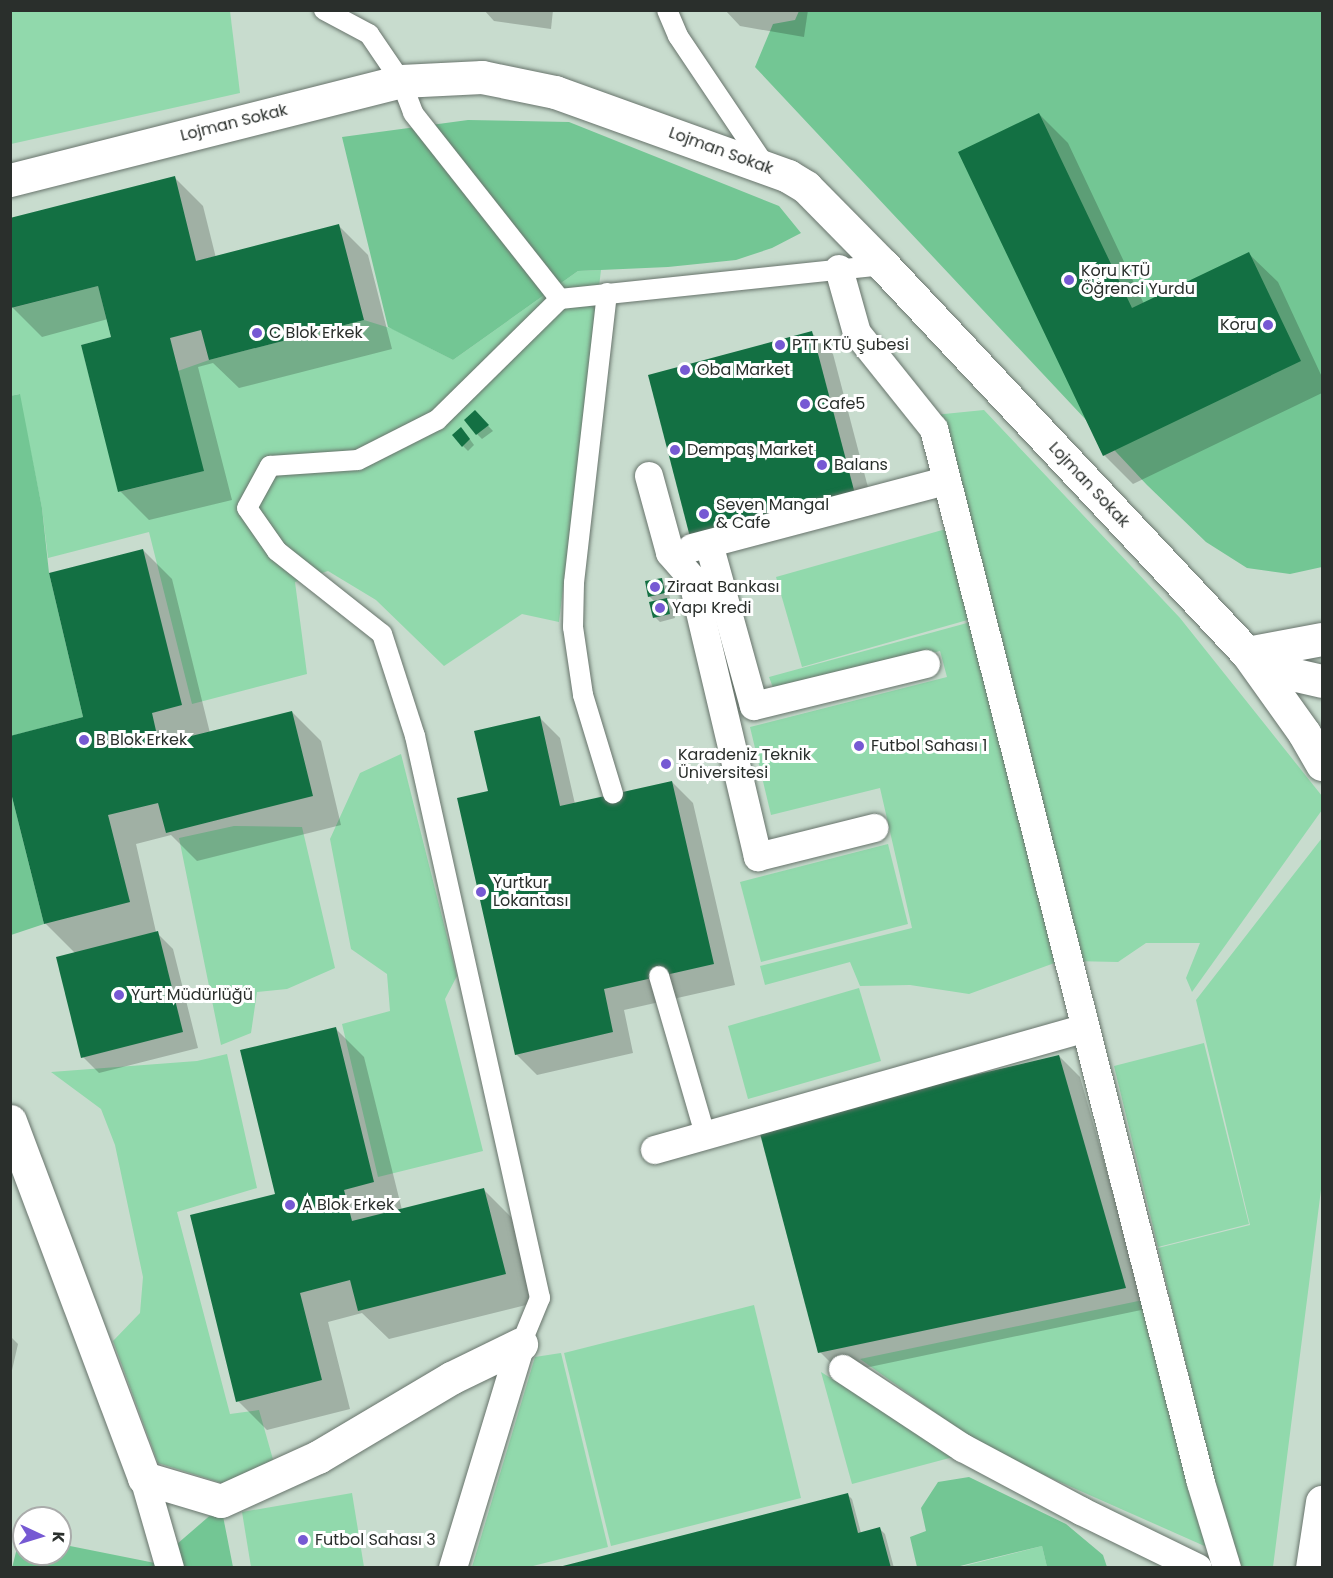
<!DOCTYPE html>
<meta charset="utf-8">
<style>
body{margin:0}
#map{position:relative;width:1333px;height:1578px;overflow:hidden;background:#d9e6dd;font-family:Poppins,sans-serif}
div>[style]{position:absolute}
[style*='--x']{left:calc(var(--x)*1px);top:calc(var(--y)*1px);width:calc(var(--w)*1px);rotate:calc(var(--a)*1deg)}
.built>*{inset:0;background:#c8dcce}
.green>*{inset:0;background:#91d9ac}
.forest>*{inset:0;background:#73c694}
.shadow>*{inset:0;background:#0003}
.building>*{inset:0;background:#137043}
.roads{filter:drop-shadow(0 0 2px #68746c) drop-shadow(0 0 2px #68746c)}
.service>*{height:20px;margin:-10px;padding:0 10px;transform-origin:10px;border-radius:10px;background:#fff}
.pedestrian>*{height:28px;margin:-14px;padding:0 14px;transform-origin:14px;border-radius:14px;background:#fff}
.minor>*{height:33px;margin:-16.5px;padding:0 16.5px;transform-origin:16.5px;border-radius:16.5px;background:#fff}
.tertiary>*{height:33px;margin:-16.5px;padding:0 16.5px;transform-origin:16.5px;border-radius:16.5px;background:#fff}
.dots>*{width:16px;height:16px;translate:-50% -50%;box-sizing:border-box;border:3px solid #fff;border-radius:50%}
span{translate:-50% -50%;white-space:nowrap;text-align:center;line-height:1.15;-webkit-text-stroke:6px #fff;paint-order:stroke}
.street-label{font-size:16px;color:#2a2f2c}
.poi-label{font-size:16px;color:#2a2f2c}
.left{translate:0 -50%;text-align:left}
.right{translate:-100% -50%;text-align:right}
.frame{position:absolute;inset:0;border:12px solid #2a2f2c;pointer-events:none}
.north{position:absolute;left:12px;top:1506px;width:60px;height:60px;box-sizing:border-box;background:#fff;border:2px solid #aaacab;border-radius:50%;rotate:94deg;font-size:16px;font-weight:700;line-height:24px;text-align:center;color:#2a2f2c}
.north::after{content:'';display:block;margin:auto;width:21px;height:27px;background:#7659d3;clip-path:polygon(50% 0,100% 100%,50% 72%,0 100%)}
</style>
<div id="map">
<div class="built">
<i style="clip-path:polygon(evenodd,11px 11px,1322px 11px,1322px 1567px,11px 1568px,11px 11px,24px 1518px,60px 1518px,60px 1554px,24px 1554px,24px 1518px)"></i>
</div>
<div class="green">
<i style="clip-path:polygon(10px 11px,230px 11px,240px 93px,11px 144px)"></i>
<i style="clip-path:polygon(601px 270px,559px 622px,522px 614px,444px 666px,376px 600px,328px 571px,295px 582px,307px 674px,192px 704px,149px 532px,48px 558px,42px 508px,19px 394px,11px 396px,10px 305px,12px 308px,98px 286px,111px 337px,81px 345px,119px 492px,203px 471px,178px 371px,209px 360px,364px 320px,393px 329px,453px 360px,578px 271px)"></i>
<i style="clip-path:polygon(984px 410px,1180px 618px,1322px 796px,1322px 810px,1192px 992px,1186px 978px,1200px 943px,1146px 943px,1118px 962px,1072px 961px,934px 415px)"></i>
<i style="clip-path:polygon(953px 527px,978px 617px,802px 667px,776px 577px)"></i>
<i style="clip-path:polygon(978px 620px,1060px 961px,969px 994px,910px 985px,860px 986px,850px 962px,765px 985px,760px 966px,912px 928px,880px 788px,771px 815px,750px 727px,947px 677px,940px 651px,775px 693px,769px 677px)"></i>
<i style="clip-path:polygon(401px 754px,457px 976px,445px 999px,483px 1151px,378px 1177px,342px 1024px,390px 1011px,387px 974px,351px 949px,330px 839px,360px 773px)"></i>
<i style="clip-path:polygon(234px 826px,302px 827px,335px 968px,287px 989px,257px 992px,251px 1033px,221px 1045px,179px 838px)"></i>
<i style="clip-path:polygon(1322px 838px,1322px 1182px,1273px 1567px,1235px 1567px,1158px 1248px,1250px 1225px,1196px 1000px)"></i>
<i style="clip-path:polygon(888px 844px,908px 924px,761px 962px,740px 882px)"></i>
<i style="clip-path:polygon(859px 988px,881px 1061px,748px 1099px,728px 1026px)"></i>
<i style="clip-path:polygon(1204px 1043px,1249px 1224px,1158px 1247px,1114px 1066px)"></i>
<i style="clip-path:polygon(227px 1054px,257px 1188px,177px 1212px,230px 1414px,259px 1410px,274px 1463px,228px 1485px,158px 1463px,113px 1341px,140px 1313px,143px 1277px,115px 1145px,101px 1109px,51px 1072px,197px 1061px)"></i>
<i style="clip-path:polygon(1148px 1299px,1209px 1548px,988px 1450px,860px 1359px)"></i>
<i style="clip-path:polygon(754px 1305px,801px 1498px,611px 1546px,564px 1353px)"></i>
<i style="clip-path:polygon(561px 1353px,608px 1547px,529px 1567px,472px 1567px,535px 1357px)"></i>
<i style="clip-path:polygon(821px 1372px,957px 1456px,852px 1484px)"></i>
<i style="clip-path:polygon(352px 1493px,364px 1567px,251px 1567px,242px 1512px)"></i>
<i style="clip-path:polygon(1042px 1546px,1047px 1567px,956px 1568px)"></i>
</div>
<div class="forest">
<i style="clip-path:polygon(799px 11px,1322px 11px,1322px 567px,1290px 574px,1247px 568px,1206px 542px,1147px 485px,755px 67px,773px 24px,795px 20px)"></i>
<i style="clip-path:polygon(468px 120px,569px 122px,779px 206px,801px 233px,772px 248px,736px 260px,668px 267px,578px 271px,453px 360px,388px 327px,342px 137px)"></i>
<i style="clip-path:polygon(20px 394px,42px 508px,49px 573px,83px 717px,11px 736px,10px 396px)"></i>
<i style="clip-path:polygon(10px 789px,44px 924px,11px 935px,10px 935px)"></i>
<i style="clip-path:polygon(969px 1477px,1066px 1524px,1103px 1555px,1107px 1567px,1047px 1567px,1042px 1546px,956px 1567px,917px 1567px,910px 1537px,926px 1531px,921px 1508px,938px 1482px)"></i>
<i style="clip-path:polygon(221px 1506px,233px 1567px,12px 1568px,19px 1540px,24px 1541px,24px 1554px,60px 1554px,60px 1544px,155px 1563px)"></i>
</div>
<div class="shadow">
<i style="clip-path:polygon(484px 10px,553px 10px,551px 29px,494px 21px)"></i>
<i style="clip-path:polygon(725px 10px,808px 10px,804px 37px,740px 26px)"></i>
<i style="clip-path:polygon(1039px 114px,1068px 143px,1144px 304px,1249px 254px,1278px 282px,1322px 377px,1322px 393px,1133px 484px,1104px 455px)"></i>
<i style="clip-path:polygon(174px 177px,203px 206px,216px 258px,339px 226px,368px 255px,392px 349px,239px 388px,213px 363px,198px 367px,232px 500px,149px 520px,120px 491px,113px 338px,108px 319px,42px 337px,13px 308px,10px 219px)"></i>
<i style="clip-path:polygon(812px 333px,833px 354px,875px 514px,712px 557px)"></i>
<i style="clip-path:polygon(475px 412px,493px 431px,482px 439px,477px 434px)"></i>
<i style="clip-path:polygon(466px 434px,474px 445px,468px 451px,463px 446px)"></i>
<i style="clip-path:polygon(143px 550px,172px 579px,210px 733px,292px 712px,321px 741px,341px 825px,197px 861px,171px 835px,136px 844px,156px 932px,173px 949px,198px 1048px,99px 1073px,83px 1057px,76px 954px,45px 923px,85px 718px)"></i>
<i style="clip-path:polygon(661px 579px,666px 584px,670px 598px,666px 599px,672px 605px,675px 618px,660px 622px,655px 617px,655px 602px,649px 596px)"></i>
<i style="clip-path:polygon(539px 717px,560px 738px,575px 804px,672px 782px,693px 803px,735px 985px,624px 1010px,633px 1053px,537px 1075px,516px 1054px,490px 792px)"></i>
<i style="clip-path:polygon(335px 1028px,364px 1057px,402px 1210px,484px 1190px,513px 1219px,534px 1303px,389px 1339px,362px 1313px,328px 1322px,350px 1409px,267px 1430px,238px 1401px,277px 1196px)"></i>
<i style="clip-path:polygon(1059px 1056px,1080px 1077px,1146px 1309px,841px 1373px,820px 1352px)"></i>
<i style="clip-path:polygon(10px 1336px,18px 1344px,10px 1379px)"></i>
<i style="clip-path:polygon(847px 1494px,852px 1499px,861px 1533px,880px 1529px,885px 1534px,894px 1568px,558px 1568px)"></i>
</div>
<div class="building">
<i style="clip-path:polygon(1039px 113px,1132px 308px,1249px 252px,1301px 361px,1103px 456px,958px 152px)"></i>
<i style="clip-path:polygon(175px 176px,196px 261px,339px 224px,364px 320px,209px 360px,201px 330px,170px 338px,204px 471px,118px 492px,81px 345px,111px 337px,98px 286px,11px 308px,10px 218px)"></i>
<i style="clip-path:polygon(812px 331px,855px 494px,690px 537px,648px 375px)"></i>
<i style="clip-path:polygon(475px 410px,489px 425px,476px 435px,464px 420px)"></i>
<i style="clip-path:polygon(461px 427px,470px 439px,462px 447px,452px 435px)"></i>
<i style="clip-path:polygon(143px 549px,182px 705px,152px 713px,159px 744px,292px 711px,313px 796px,166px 833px,158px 803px,108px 815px,130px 902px,44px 924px,10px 789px,10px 736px,83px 717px,49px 573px)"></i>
<i style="clip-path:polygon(662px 578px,665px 593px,648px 597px,645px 581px)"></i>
<i style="clip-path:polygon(667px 598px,670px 614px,653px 618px,649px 602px)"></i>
<i style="clip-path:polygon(540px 716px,560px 806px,672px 781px,714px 964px,604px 989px,613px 1032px,515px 1055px,457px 798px,488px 791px,474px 731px)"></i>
<i style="clip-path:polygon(158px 931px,183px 1032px,81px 1058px,56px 957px)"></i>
<i style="clip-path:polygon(336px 1027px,374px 1182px,344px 1190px,352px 1221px,484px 1188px,506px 1274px,358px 1311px,350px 1280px,300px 1293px,322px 1380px,236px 1402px,190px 1215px,275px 1194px,240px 1050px)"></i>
<i style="clip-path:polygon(1059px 1055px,1126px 1288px,818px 1353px,758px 1126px)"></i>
<i style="clip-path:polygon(848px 1493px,858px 1533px,880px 1527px,891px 1568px,555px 1568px)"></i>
</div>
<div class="roads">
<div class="service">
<i style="--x:324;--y:10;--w:51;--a:28.1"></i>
<i style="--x:369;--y:34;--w:57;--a:55.8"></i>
<i style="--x:401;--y:81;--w:34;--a:69"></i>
<i style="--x:413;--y:113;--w:237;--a:51.7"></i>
<i style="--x:667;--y:10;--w:28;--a:67"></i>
<i style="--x:678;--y:36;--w:158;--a:56.1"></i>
<i style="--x:607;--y:293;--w:292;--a:96.5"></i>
<i style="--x:574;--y:583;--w:44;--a:91.3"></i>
<i style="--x:573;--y:627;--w:69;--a:81.6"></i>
<i style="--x:583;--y:695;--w:103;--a:73.1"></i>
<i style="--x:659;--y:976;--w:165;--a:73.8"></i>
<i style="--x:521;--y:1344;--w:50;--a:-67.6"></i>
<i style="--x:540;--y:1298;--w:576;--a:-102.54"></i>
<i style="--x:415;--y:736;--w:107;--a:-107.9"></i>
<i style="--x:382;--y:634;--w:134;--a:-141.7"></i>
<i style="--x:277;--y:551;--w:52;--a:-124.9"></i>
<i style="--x:247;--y:508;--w:48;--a:-61.3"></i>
<i style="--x:270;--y:466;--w:88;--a:-3.9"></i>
<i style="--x:358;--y:460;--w:89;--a:-26.9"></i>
<i style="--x:437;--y:420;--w:173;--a:-44.5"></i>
<i style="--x:560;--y:299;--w:325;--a:-6"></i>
</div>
<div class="pedestrian">
<i style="--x:839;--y:269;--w:66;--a:74.3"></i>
<i style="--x:857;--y:333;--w:123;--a:51.3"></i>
<i style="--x:934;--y:429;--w:1087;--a:75.78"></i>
<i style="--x:1201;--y:1483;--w:89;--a:73"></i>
<i style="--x:649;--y:476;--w:80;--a:74.7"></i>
<i style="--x:670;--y:553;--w:33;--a:49"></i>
<i style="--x:692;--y:578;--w:287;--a:76.7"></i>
<i style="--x:758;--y:857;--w:120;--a:-14"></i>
<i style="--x:709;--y:544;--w:168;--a:74.5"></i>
<i style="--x:754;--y:706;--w:177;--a:-13.7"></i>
<i style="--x:692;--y:548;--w:262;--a:-14.8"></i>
<i style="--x:655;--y:1150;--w:447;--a:-15.8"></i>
<i style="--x:843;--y:1369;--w:144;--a:33.4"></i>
<i style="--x:963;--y:1448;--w:134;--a:28.1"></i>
<i style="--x:1081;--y:1511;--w:130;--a:26"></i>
<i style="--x:144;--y:1478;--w:94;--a:73.9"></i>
<i style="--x:453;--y:1568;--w:234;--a:-73.1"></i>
</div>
<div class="minor">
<i style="--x:10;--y:180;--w:403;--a:-14.2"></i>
<i style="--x:401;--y:81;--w:81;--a:-2.8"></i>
<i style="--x:482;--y:77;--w:75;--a:11.6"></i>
<i style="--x:555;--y:92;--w:248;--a:19.8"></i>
<i style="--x:788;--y:176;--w:21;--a:31"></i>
<i style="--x:806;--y:187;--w:110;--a:45.4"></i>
<i style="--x:883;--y:265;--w:532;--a:46.83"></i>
<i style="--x:1247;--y:653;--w:98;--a:54.5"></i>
<i style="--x:1304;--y:733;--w:36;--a:60"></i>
<i style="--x:1247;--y:653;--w:76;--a:-10.6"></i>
<i style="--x:1249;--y:654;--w:38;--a:28"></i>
<i style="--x:1283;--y:672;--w:40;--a:13"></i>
<i style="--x:10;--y:1121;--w:381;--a:69.4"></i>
<i style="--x:144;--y:1478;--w:80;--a:16.6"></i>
<i style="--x:221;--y:1501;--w:107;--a:-24.4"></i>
<i style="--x:318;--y:1457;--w:155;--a:-30.7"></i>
<i style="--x:451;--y:1378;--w:78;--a:-25.9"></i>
</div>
<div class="tertiary">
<i style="--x:1312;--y:1568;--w:67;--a:-81.4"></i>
</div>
</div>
<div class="dots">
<i style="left:1069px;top:280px;background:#7659d3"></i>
<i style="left:1268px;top:325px;background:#7659d3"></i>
<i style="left:257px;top:333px;background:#7659d3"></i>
<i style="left:780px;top:345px;background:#7659d3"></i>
<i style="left:685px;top:370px;background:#7659d3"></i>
<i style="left:805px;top:404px;background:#7659d3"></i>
<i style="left:675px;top:450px;background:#7659d3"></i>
<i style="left:822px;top:465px;background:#7659d3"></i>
<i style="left:704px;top:514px;background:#7659d3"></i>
<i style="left:655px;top:587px;background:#7659d3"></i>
<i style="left:660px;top:608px;background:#7659d3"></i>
<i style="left:84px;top:740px;background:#7659d3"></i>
<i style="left:859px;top:746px;background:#7659d3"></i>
<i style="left:666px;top:764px;background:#7659d3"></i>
<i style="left:481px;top:892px;background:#7659d3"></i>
<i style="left:119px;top:995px;background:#7659d3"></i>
<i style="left:290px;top:1205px;background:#7659d3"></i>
<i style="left:303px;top:1540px;background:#7659d3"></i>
</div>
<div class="street-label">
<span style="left:234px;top:123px;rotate:-14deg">Lojman Sokak</span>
<span style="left:721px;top:151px;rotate:20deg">Lojman Sokak</span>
<span style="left:1089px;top:485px;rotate:47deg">Lojman Sokak</span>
</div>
<div class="poi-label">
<span class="left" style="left:1081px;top:280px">Koru KTÜ<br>Öğrenci Yurdu</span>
<span class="right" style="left:1256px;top:325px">Koru</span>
<span class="left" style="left:269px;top:333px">C Blok Erkek</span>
<span class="left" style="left:792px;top:345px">PTT KTÜ Şubesi</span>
<span class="left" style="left:697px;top:370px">Oba Market</span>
<span class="left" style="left:817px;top:404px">Cafe5</span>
<span class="left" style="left:687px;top:450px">Dempaş Market</span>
<span class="left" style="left:834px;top:465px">Balans</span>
<span class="left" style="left:716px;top:514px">Seven Mangal<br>&amp; Cafe</span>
<span class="left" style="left:667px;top:587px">Ziraat Bankası</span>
<span class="left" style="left:672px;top:608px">Yapı Kredi</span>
<span class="left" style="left:96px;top:740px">B Blok Erkek</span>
<span class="left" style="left:871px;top:746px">Futbol Sahası 1</span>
<span class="left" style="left:678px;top:764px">Karadeniz Teknik<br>Üniversitesi</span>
<span class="left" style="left:493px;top:892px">Yurtkur<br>Lokantası</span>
<span class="left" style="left:131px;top:995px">Yurt Müdürlüğü</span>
<span class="left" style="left:302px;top:1205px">A Blok Erkek</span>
<span class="left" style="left:315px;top:1540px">Futbol Sahası 3</span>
</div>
<div class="frame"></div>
<div class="north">K</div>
</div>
